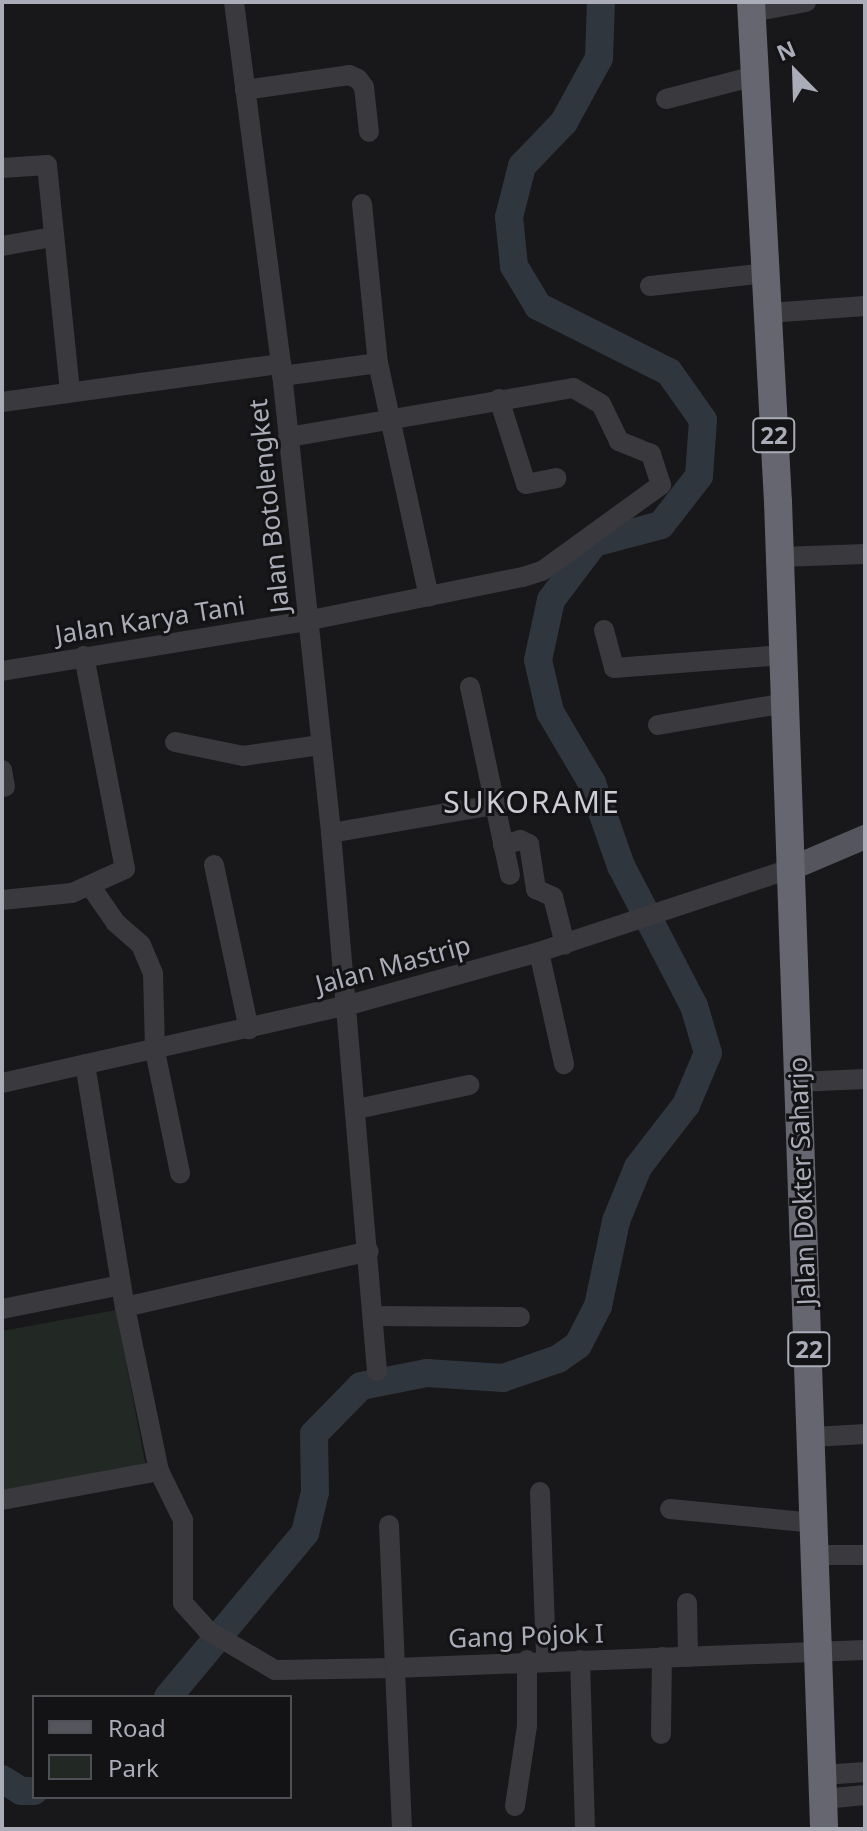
<!DOCTYPE html>
<style>
body{margin:0}
#map{position:relative;width:867px;height:1831px;overflow:hidden;background:#181719;font-family:"Noto Sans",sans-serif}
div>[style]{position:absolute}
[style*='--x']{left:calc(var(--x)*1px);top:calc(var(--y)*1px);width:calc(var(--w)*1px);rotate:calc(var(--a)*1deg)}
.green>*{inset:0;background:#222924}
.river>*{height:28px;margin:-14px;padding:0 14px;transform-origin:14px;border-radius:14px;background:#30363e}
.minor>*{height:20px;margin:-10px;padding:0 10px;transform-origin:10px;border-radius:10px;background:#39393e}
.major>*{height:24px;margin:-12px;padding:0 12px;transform-origin:12px;border-radius:12px;background:#55555d}
.highway>*{height:28px;margin:-14px;padding:0 14px;transform-origin:14px;border-radius:14px;background:#65666f}
span{translate:-50% -50%;white-space:nowrap;text-align:center;line-height:1.15;-webkit-text-stroke:6px #131214;paint-order:stroke}
.shield-label span{padding:2px 6px;background:#131214;border:2px solid;border-radius:6px;-webkit-text-stroke-width:0}
.shield-label{font-size:24px;color:#aaadb8;font-weight:700}
.street-label{font-size:26px;color:#aaadb8}
.quarter-label{font-size:30px;color:#cbccd4;letter-spacing:2px}
.frame{position:absolute;inset:0;border:4px solid #aaadb8;pointer-events:none}
.legend{position:absolute;left:32px;top:1695px;width:260px;height:104px;box-sizing:border-box;background:#131214;border:2px solid #4f5056;margin:0;padding:10px 14px;list-style:none;font-size:24px;color:#aaadb8}
.legend li{display:flex;align-items:center;gap:16px;height:40px}
.legend b{width:40px;border:2px solid #4f5056}
.north{position:absolute;left:755px;top:32px;width:80px;height:80px;-webkit-text-stroke:6px #131214;paint-order:stroke;rotate:337deg;font-size:22px;font-weight:700;line-height:32px;text-align:center;color:#aaadb8}
.north::after{content:'';display:block;margin:auto;width:28px;height:36px;background:#aaadb8;clip-path:polygon(50% 0,100% 100%,50% 72%,0 100%)}
</style>
<div id="map">
<div class="green">
<i style="clip-path:polygon(116px 1310px,146px 1467px,2px 1495px,2px 1331px)"></i>
</div>
<div class="river">
<i style="--x:168;--y:1697;--w:214;--a:-50.1"></i>
<i style="--x:305;--y:1533;--w:42;--a:-76.3"></i>
<i style="--x:315;--y:1492;--w:58;--a:-91"></i>
<i style="--x:314;--y:1434;--w:67;--a:-45.6"></i>
<i style="--x:361;--y:1386;--w:67;--a:-11.1"></i>
<i style="--x:427;--y:1373;--w:76;--a:3.8"></i>
<i style="--x:503;--y:1378;--w:58;--a:-19.1"></i>
<i style="--x:558;--y:1359;--w:24;--a:-35"></i>
<i style="--x:578;--y:1345;--w:44;--a:-62.9"></i>
<i style="--x:598;--y:1306;--w:87;--a:-78"></i>
<i style="--x:616;--y:1221;--w:58;--a:-67.8"></i>
<i style="--x:638;--y:1167;--w:78;--a:-52.3"></i>
<i style="--x:686;--y:1105;--w:56;--a:-67.1"></i>
<i style="--x:708;--y:1053;--w:49;--a:-106.6"></i>
<i style="--x:694;--y:1006;--w:158;--a:-117.5"></i>
<i style="--x:621;--y:866;--w:88;--a:-109.3"></i>
<i style="--x:592;--y:783;--w:82;--a:-120.6"></i>
<i style="--x:550;--y:712;--w:53;--a:-103"></i>
<i style="--x:538;--y:660;--w:61;--a:-77.8"></i>
<i style="--x:551;--y:600;--w:71;--a:-53"></i>
<i style="--x:594;--y:543;--w:69;--a:-15"></i>
<i style="--x:661;--y:525;--w:62;--a:-52.2"></i>
<i style="--x:699;--y:476;--w:56;--a:-85.9"></i>
<i style="--x:703;--y:420;--w:59;--a:-125.3"></i>
<i style="--x:669;--y:372;--w:147;--a:-153.3"></i>
<i style="--x:538;--y:306;--w:47;--a:-121"></i>
<i style="--x:514;--y:266;--w:49;--a:-95.8"></i>
<i style="--x:509;--y:217;--w:53;--a:-75.7"></i>
<i style="--x:522;--y:166;--w:61;--a:-46.3"></i>
<i style="--x:564;--y:122;--w:73;--a:-61.3"></i>
<i style="--x:599;--y:58;--w:56;--a:-88"></i>
<i style="--x:2;--y:1779;--w:22;--a:32"></i>
<i style="--x:21;--y:1791;--w:13;--a:0"></i>
</div>
<div class="minor">
<i style="--x:234;--y:2;--w:365;--a:82.6"></i>
<i style="--x:281;--y:364;--w:472;--a:83.9"></i>
<i style="--x:331;--y:833;--w:540;--a:85.11"></i>
<i style="--x:752;--y:12;--w:55;--a:-10.5"></i>
<i style="--x:245;--y:90;--w:105;--a:-8.2"></i>
<i style="--x:349;--y:75;--w:10;--a:24"></i>
<i style="--x:358;--y:79;--w:10;--a:53"></i>
<i style="--x:364;--y:87;--w:45;--a:83.7"></i>
<i style="--x:666;--y:99;--w:92;--a:-14.5"></i>
<i style="--x:2;--y:168;--w:45;--a:-3.8"></i>
<i style="--x:47;--y:165;--w:228;--a:84.2"></i>
<i style="--x:362;--y:204;--w:160;--a:84.3"></i>
<i style="--x:378;--y:363;--w:239;--a:77.7"></i>
<i style="--x:2;--y:246;--w:51;--a:-10.2"></i>
<i style="--x:650;--y:286;--w:117;--a:-6.4"></i>
<i style="--x:769;--y:313;--w:96;--a:-4.2"></i>
<i style="--x:282;--y:376;--w:97;--a:-7.7"></i>
<i style="--x:499;--y:399;--w:89;--a:72.4"></i>
<i style="--x:526;--y:484;--w:31;--a:-11"></i>
<i style="--x:2;--y:402;--w:282;--a:-7.8"></i>
<i style="--x:780;--y:557;--w:85;--a:-2"></i>
<i style="--x:604;--y:630;--w:39;--a:75"></i>
<i style="--x:614;--y:668;--w:169;--a:-4.4"></i>
<i style="--x:2;--y:671;--w:308;--a:-9.3"></i>
<i style="--x:306;--y:621;--w:221;--a:-11.5"></i>
<i style="--x:523;--y:577;--w:20;--a:-18"></i>
<i style="--x:542;--y:571;--w:147;--a:-35.9"></i>
<i style="--x:661;--y:485;--w:33;--a:-108"></i>
<i style="--x:651;--y:454;--w:35;--a:-158"></i>
<i style="--x:619;--y:441;--w:41;--a:-115.9"></i>
<i style="--x:601;--y:404;--w:32;--a:-150"></i>
<i style="--x:573;--y:388;--w:289;--a:170.2"></i>
<i style="--x:470;--y:687;--w:192;--a:78"></i>
<i style="--x:658;--y:725;--w:129;--a:-9.8"></i>
<i style="--x:175;--y:742;--w:69;--a:11.6"></i>
<i style="--x:243;--y:756;--w:78;--a:-8.1"></i>
<i style="--x:2;--y:770;--w:17;--a:80"></i>
<i style="--x:331;--y:833;--w:164;--a:-9.8"></i>
<i style="--x:503;--y:845;--w:18;--a:-16"></i>
<i style="--x:520;--y:840;--w:10;--a:24"></i>
<i style="--x:529;--y:844;--w:46;--a:81.2"></i>
<i style="--x:536;--y:889;--w:19;--a:25"></i>
<i style="--x:553;--y:897;--w:49;--a:75.7"></i>
<i style="--x:214;--y:865;--w:168;--a:78"></i>
<i style="--x:91;--y:887;--w:44;--a:55.2"></i>
<i style="--x:116;--y:923;--w:33;--a:41"></i>
<i style="--x:141;--y:945;--w:30;--a:67"></i>
<i style="--x:153;--y:973;--w:78;--a:88.5"></i>
<i style="--x:155;--y:1051;--w:125;--a:78.4"></i>
<i style="--x:2;--y:900;--w:70;--a:-5.7"></i>
<i style="--x:72;--y:893;--w:58;--a:-24.4"></i>
<i style="--x:125;--y:869;--w:217;--a:-100.9"></i>
<i style="--x:539;--y:952;--w:115;--a:77.4"></i>
<i style="--x:85;--y:1064;--w:246;--a:80.7"></i>
<i style="--x:125;--y:1307;--w:250;--a:-12.9"></i>
<i style="--x:798;--y:1082;--w:67;--a:-2.6"></i>
<i style="--x:2;--y:1083;--w:356;--a:-12.7"></i>
<i style="--x:349;--y:1005;--w:197;--a:-15.6"></i>
<i style="--x:539;--y:952;--w:264;--a:-18.3"></i>
<i style="--x:357;--y:1109;--w:115;--a:-12.1"></i>
<i style="--x:125;--y:1307;--w:167;--a:78.3"></i>
<i style="--x:159;--y:1471;--w:55;--a:63.9"></i>
<i style="--x:183;--y:1520;--w:83;--a:90"></i>
<i style="--x:183;--y:1603;--w:36;--a:48"></i>
<i style="--x:207;--y:1630;--w:79;--a:30.5"></i>
<i style="--x:275;--y:1670;--w:120;--a:-1"></i>
<i style="--x:395;--y:1668;--w:143;--a:-92.4"></i>
<i style="--x:2;--y:1309;--w:121;--a:-11.4"></i>
<i style="--x:374;--y:1316;--w:146;--a:0.4"></i>
<i style="--x:813;--y:1437;--w:52;--a:-3.3"></i>
<i style="--x:540;--y:1492;--w:167;--a:87.9"></i>
<i style="--x:2;--y:1500;--w:160;--a:-10.5"></i>
<i style="--x:670;--y:1509;--w:147;--a:5.5"></i>
<i style="--x:817;--y:1555;--w:48;--a:0"></i>
<i style="--x:687;--y:1603;--w:54;--a:88.9"></i>
<i style="--x:580;--y:1660;--w:169;--a:88.3"></i>
<i style="--x:661;--y:1734;--w:77;--a:-89.3"></i>
<i style="--x:823;--y:1775;--w:42;--a:-4.1"></i>
<i style="--x:824;--y:1799;--w:41;--a:-5.6"></i>
<i style="--x:515;--y:1806;--w:81;--a:-81.5"></i>
<i style="--x:527;--y:1726;--w:66;--a:-90"></i>
<i style="--x:402;--y:1829;--w:161;--a:-92.5"></i>
<i style="--x:395;--y:1668;--w:470;--a:-2.2"></i>
</div>
<div class="major">
<i style="--x:790;--y:869;--w:82;--a:-23.1"></i>
</div>
<div class="highway">
<i style="--x:751;--y:2;--w:501;--a:86.91"></i>
<i style="--x:778;--y:502;--w:1328;--a:88.01"></i>
</div>
<div class="shield-label">
<span style="left:774px;top:435px">22</span>
<span style="left:809px;top:1349px">22</span>
</div>
<div class="street-label">
<span style="left:269px;top:506px;rotate:-96deg">Jalan Botolengket</span>
<span style="left:150px;top:620px;rotate:-9deg">Jalan Karya Tani</span>
<span style="left:393px;top:965px;rotate:-15deg">Jalan Mastrip</span>
<span style="left:802px;top:1181px;rotate:-92deg">Jalan Dokter Saharjo</span>
<span style="left:526px;top:1636px;rotate:-2deg">Gang Pojok I</span>
</div>
<div class="quarter-label">
<span style="left:532px;top:802px">SUKORAME</span>
</div>
<div class="frame"></div>
<ul class="legend">
<li><b style="height:10px;background:#55555d"></b>Road</li>
<li><b style="height:22px;background:#222924"></b>Park</li>
</ul>
<div class="north">N</div>
</div>
